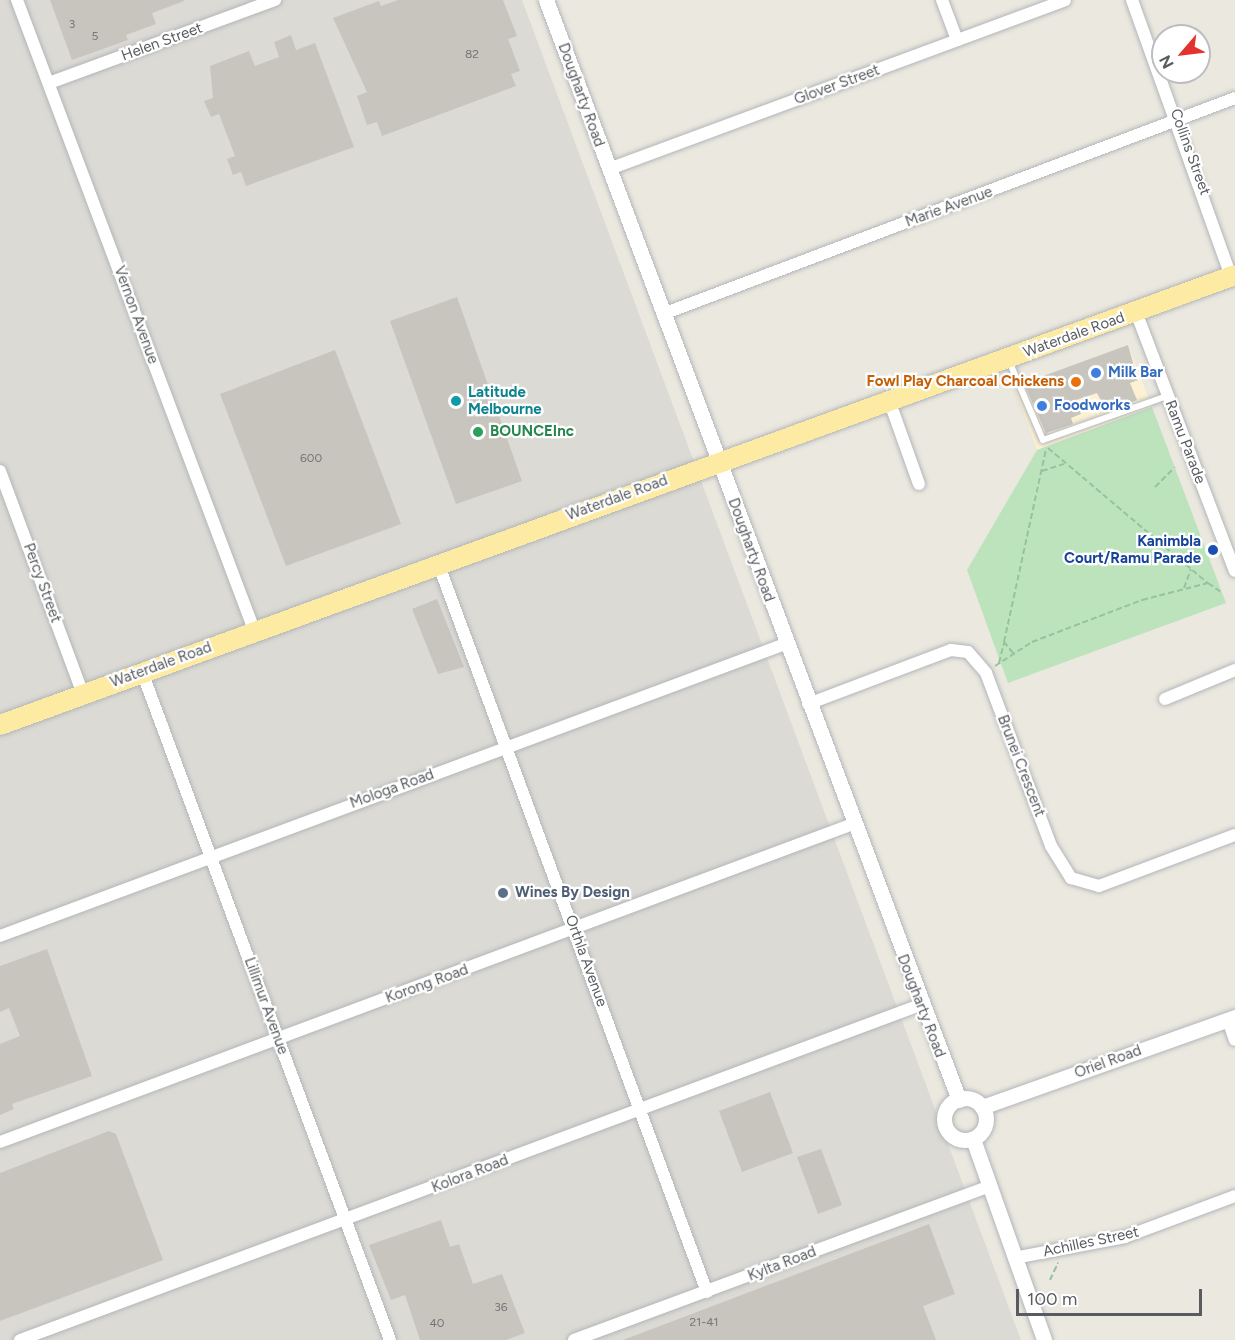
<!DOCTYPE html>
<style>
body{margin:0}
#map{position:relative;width:1235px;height:1340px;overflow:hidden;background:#ebe8df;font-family:Figtree,sans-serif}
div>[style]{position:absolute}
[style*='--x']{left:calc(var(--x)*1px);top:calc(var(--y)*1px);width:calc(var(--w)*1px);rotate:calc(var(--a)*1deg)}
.commercial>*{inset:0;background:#fdf1d3}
.industrial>*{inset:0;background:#dcdad4}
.green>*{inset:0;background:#bde3bc}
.building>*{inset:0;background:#c8c5bf}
.path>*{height:2px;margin-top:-1px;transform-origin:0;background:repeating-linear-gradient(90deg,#95c3a0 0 6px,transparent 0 9px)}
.roads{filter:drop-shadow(0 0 2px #b2b6ba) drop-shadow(0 0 2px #b2b6ba)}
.service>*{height:6px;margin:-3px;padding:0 3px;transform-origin:3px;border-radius:3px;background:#fff}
.minor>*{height:12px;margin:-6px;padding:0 6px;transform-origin:6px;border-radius:6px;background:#fff}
.tertiary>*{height:15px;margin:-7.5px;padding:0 7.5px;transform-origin:7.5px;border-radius:7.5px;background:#fff}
.tertiary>.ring{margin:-7.5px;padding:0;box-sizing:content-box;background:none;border:15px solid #fff;border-radius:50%}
.primary>*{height:20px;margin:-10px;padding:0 10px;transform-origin:10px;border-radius:10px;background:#fdeba3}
.dots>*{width:16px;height:16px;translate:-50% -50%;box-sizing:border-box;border:3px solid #fff;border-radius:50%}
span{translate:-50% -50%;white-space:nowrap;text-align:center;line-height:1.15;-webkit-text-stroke:4.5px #fff;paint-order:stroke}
.number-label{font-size:12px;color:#747678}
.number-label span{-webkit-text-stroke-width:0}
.street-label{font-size:15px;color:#585c60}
.shop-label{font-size:15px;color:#366cbe;font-weight:700}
.left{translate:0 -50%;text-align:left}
.food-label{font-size:15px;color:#c56008;font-weight:700}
.right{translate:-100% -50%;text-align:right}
.culture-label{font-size:15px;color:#0d838f;font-weight:700}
.leisure-label{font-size:15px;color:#27864d;font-weight:700}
.transit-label{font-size:15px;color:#164399;font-weight:700}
.service-label{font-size:15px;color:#4e5e75;font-weight:700}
.north{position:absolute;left:1151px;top:24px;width:60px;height:60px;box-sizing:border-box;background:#fff;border:2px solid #bcbebf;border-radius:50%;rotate:242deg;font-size:16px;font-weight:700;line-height:24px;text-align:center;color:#585c60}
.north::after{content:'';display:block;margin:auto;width:21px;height:27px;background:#e4332c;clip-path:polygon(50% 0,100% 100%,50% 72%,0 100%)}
.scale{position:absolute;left:1016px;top:1289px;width:186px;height:27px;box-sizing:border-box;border:3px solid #585c60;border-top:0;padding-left:8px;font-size:18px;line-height:21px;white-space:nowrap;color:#585c60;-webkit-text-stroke:4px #fff;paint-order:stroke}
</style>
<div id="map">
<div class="commercial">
<i style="clip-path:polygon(1128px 345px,1152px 407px,1037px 450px,1014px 387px)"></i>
</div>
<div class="industrial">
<i style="clip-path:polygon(0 0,522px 0,1021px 1340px,0 1340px)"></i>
</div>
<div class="green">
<i style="clip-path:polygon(1152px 407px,1226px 603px,1008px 683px,967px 570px,1037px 450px)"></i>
</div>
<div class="building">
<i style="clip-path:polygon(50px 0,184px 0,184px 1px,152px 13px,156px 24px,126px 35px,128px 40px,72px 60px)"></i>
<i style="clip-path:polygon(398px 0,503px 0,517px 36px,508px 39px,520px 71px,511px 74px,516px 86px,382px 136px,377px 122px,367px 125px,357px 96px,367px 92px,333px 18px,379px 1px,381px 6px)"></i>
<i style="clip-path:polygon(291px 35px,296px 50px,315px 43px,354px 147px,246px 186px,241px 172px,233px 175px,227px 159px,235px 156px,219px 114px,211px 117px,204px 101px,213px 98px,210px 66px,249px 51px,255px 66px,279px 57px,274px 42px)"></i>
<i style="clip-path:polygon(457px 297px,522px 481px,456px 504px,390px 321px)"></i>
<i style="clip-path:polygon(1128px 345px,1138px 380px,1130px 383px,1137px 400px,1107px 412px,1097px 393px,1076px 400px,1081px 414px,1071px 418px,1073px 424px,1046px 433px,1024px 383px)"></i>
<i style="clip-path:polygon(335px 350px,401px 524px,286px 566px,220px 394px)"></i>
<i style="clip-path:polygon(437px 599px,464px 667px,438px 674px,412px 609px)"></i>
<i style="clip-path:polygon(47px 949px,92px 1076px,12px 1104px,14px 1109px,0 1115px,0 1044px,20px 1036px,9px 1008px,0 1012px,0 966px)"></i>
<i style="clip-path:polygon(770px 1092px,793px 1153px,742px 1172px,719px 1111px)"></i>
<i style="clip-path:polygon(109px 1131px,116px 1134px,163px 1260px,0 1321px,0 1173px)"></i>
<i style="clip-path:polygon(821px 1149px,842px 1205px,818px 1214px,797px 1157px)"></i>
<i style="clip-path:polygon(441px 1220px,450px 1247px,459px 1244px,473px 1284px,502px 1274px,525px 1333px,506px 1340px,420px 1340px,405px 1295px,391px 1300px,369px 1245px)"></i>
<i style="clip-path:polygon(929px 1224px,955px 1294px,923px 1306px,936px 1340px,623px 1340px)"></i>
</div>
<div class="path">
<i style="--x:1048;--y:448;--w:209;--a:40.2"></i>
<i style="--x:1042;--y:471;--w:23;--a:-18"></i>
<i style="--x:1155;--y:487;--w:28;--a:-45"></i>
<i style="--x:1184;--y:588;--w:20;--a:-70"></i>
<i style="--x:1013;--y:653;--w:14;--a:-129"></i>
<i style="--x:1004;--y:642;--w:198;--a:-77.7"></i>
<i style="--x:999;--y:663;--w:21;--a:-76"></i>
<i style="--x:995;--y:666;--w:44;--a:-33"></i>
<i style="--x:1032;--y:642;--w:118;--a:-20.9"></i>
<i style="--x:1142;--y:600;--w:68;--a:-14.4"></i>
<i style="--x:1208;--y:583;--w:16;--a:35"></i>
<i style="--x:1050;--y:1280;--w:19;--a:-65"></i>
</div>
<div class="roads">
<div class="service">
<i style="--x:1009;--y:361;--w:86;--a:66.7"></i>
<i style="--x:1043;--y:440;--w:132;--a:-19.5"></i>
</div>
<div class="minor">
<i style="--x:17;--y:0;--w:673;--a:69.38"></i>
<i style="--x:942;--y:0;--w:43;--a:69.4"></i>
<i style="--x:1132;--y:0;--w:294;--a:70.3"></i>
<i style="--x:49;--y:83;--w:241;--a:-20.2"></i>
<i style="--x:609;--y:169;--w:486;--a:-20.3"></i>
<i style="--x:1136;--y:312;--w:277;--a:69.1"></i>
<i style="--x:663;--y:314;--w:611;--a:-20.69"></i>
<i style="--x:890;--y:403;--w:86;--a:70.3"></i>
<i style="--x:0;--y:471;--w:238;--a:69.6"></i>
<i style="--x:438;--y:563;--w:777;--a:69.75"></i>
<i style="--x:142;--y:672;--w:713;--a:69.63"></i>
<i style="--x:1165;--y:699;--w:76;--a:-22.5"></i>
<i style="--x:808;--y:704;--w:153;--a:-20.7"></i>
<i style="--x:951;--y:650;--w:17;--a:7"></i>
<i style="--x:968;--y:652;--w:28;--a:49"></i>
<i style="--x:986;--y:673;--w:185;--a:69.4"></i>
<i style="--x:1051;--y:846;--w:38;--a:58"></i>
<i style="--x:1071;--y:878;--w:29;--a:16"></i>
<i style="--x:1099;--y:886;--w:145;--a:-20.6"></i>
<i style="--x:0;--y:936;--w:838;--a:-20.4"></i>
<i style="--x:1228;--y:1020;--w:21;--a:71"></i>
<i style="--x:0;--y:1142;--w:910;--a:-20.45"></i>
<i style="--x:1014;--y:1258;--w:113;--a:-10.7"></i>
<i style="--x:1125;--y:1237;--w:117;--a:-20.4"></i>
<i style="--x:20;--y:1340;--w:960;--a:-20.42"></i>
<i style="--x:574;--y:1340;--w:444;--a:-20.3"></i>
</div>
<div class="tertiary">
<i style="--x:546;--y:0;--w:1175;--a:69.42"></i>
<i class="ring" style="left:944px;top:1098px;width:27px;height:27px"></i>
<i style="--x:982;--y:1107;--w:269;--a:-19.6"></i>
<i style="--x:973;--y:1139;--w:213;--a:70.5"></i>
</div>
<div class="primary">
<i style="--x:0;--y:725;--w:1314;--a:-20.02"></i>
</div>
</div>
<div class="dots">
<i style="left:1096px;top:373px;background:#3f7fe0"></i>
<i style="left:1076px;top:382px;background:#e8710a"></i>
<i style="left:456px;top:401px;background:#0f9aa8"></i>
<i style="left:1042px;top:406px;background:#3f7fe0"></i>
<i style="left:478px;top:432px;background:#2e9e5b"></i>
<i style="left:1213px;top:550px;background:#1a4fb4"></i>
<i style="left:503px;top:893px;background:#5c6f8a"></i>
</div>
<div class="number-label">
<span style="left:72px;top:25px">3</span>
<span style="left:95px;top:37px">5</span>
<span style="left:472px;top:55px">82</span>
<span style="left:311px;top:459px">600</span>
<span style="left:501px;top:1308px">36</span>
<span style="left:704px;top:1323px">21-41</span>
<span style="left:437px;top:1324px">40</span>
</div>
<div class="street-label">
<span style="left:162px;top:42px;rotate:-20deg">Helen Street</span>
<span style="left:837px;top:85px;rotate:-20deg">Glover Street</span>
<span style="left:581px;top:95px;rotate:70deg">Dougharty Road</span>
<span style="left:1190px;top:152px;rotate:70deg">Collins Street</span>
<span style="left:949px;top:207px;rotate:-20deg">Marie Avenue</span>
<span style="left:136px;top:315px;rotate:70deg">Vernon Avenue</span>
<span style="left:1074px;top:335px;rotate:-20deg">Waterdale Road</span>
<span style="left:1185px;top:442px;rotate:69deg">Ramu Parade</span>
<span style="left:617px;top:498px;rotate:-20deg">Waterdale Road</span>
<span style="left:751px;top:550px;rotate:70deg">Dougharty Road</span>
<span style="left:42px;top:583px;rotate:70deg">Percy Street</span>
<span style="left:161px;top:665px;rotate:-20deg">Waterdale Road</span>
<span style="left:1021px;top:766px;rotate:69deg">Brunei Crescent</span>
<span style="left:392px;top:789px;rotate:-20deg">Mologa Road</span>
<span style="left:586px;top:961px;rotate:70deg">Orthla Avenue</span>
<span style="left:427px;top:984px;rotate:-20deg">Korong Road</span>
<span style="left:266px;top:1006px;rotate:70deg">Lillimur Avenue</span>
<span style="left:921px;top:1006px;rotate:69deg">Dougharty Road</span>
<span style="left:1108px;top:1062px;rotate:-20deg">Oriel Road</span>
<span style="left:470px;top:1174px;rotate:-21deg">Kolora Road</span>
<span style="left:1091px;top:1242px;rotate:-12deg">Achilles Street</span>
<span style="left:782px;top:1264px;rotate:-21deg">Kylta Road</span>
</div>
<div class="shop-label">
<span class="left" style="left:1108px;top:373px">Milk Bar</span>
<span class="left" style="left:1054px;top:406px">Foodworks</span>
</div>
<div class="food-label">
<span class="right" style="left:1064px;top:382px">Fowl Play Charcoal Chickens</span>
</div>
<div class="culture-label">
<span class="left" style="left:468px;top:401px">Latitude<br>Melbourne</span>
</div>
<div class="leisure-label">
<span class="left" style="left:490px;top:432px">BOUNCEInc</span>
</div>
<div class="transit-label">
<span class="right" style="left:1201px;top:550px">Kanimbla<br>Court/Ramu Parade</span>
</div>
<div class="service-label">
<span class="left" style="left:515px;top:893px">Wines By Design</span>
</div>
<div class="north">N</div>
<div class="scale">100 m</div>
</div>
